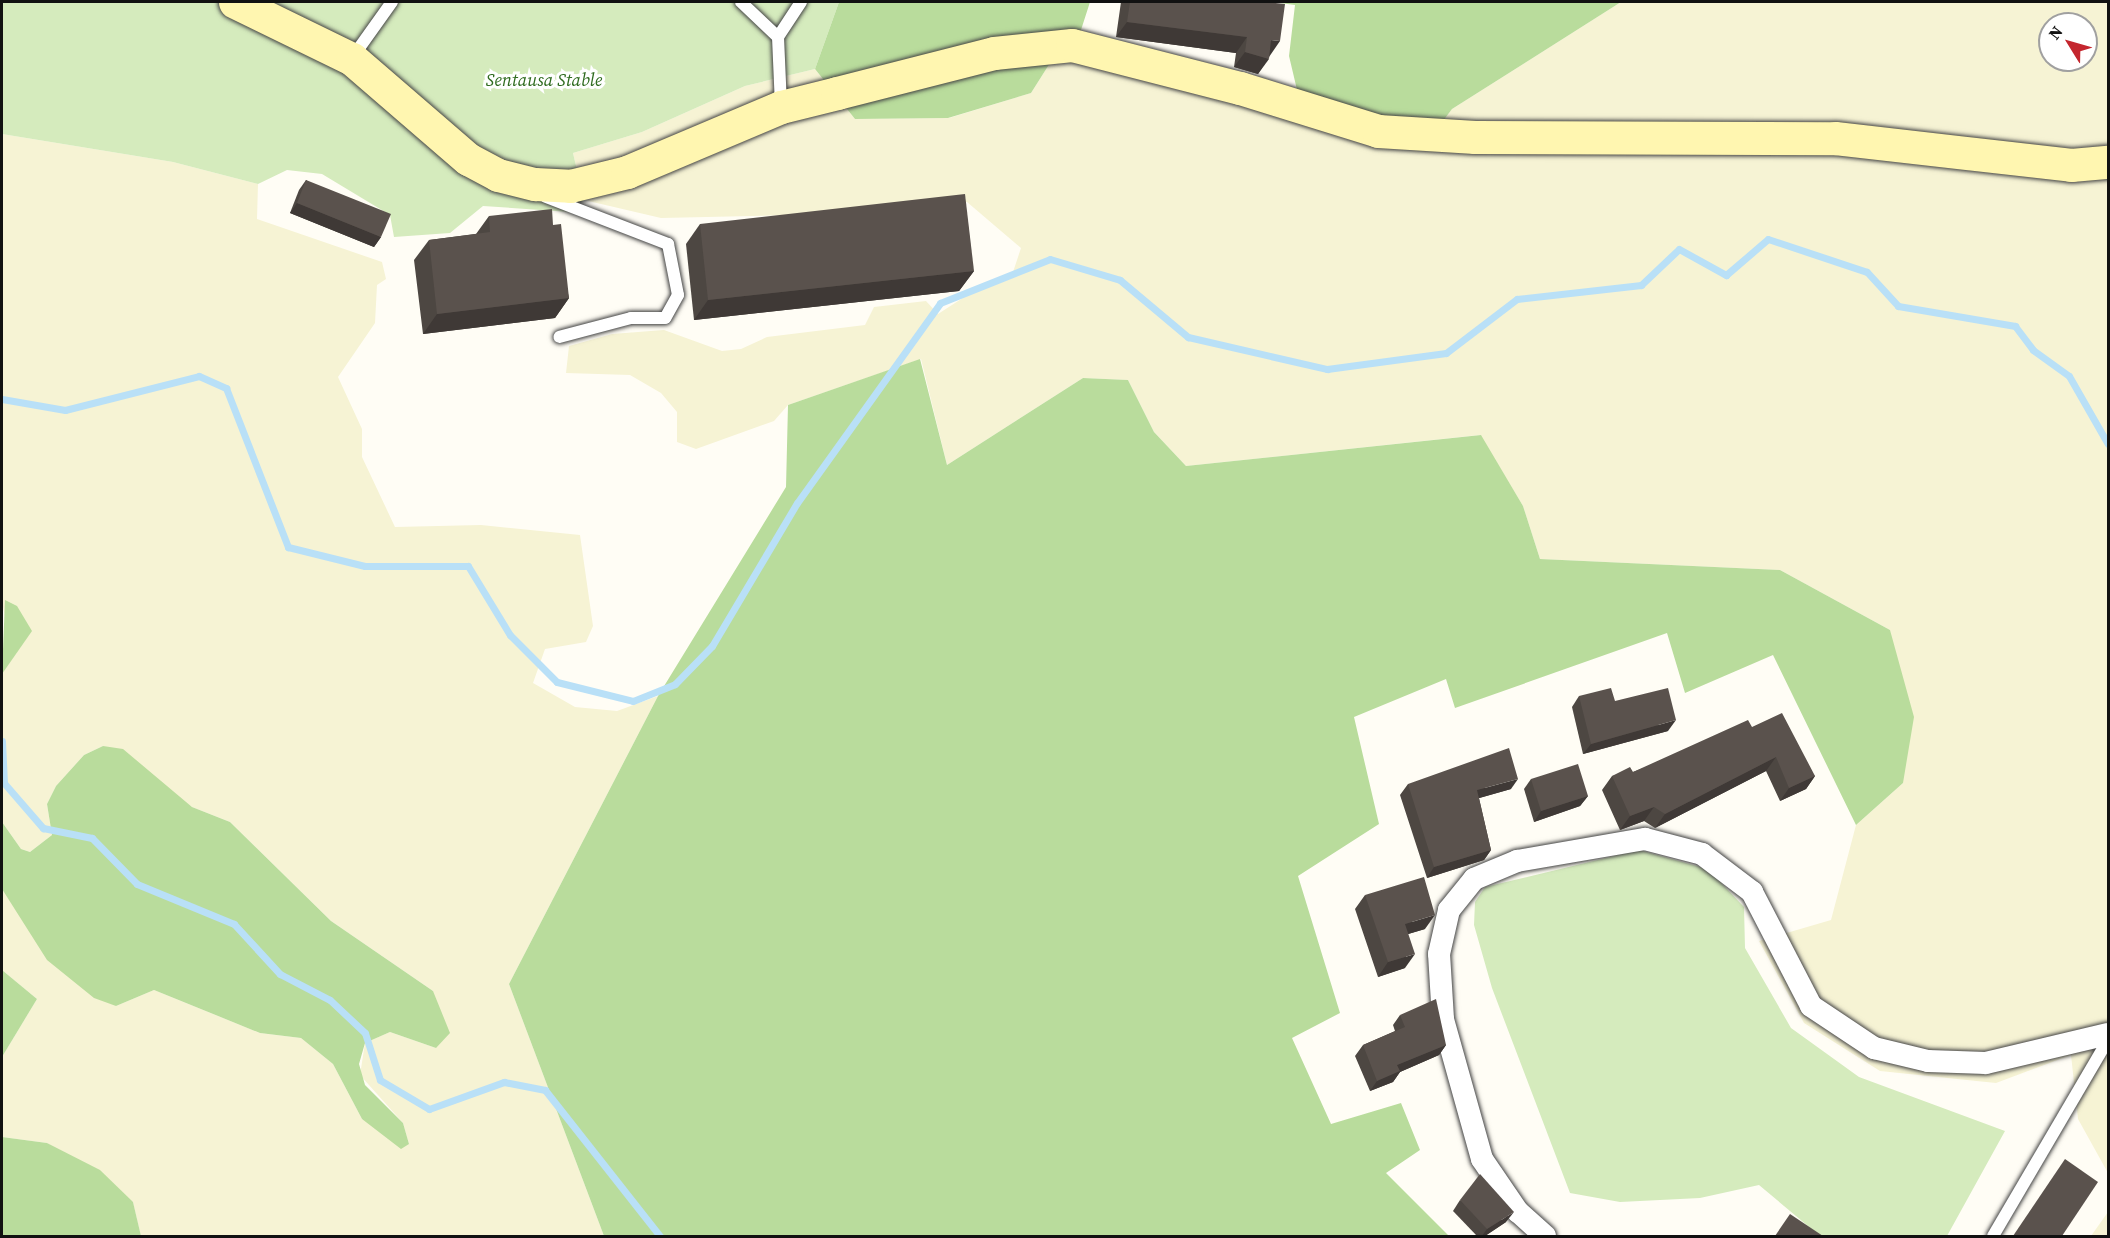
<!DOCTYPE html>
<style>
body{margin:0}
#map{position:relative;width:2110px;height:1238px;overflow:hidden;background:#fffdf5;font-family:"Source Serif 4",serif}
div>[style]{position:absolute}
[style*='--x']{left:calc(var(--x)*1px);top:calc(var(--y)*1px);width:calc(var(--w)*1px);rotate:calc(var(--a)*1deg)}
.farmland>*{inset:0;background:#f6f3d4}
.green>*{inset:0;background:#d5ebbd}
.forest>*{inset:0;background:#b9dc9c}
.stream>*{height:7px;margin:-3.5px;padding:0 3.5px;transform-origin:3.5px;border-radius:3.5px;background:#b9e0f7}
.roads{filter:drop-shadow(0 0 2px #444) drop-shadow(0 0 2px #444)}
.lane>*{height:12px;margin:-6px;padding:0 6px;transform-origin:6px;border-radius:6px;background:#fff}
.street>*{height:22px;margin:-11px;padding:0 11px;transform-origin:11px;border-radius:11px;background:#fff}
.secondary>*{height:33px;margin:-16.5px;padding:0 16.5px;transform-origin:16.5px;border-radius:16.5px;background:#fff6b0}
.wall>*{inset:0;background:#4d4742}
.shaded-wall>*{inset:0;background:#3f3936}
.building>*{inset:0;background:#5a524d}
span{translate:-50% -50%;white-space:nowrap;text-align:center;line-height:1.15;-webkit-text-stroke:6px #fff;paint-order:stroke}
.park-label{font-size:18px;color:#2f6b1f;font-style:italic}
.frame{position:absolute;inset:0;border:3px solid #111;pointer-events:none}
.north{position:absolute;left:2038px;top:12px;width:60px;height:60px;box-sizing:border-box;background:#fff;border:2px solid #a0a0a0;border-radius:50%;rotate:307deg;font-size:16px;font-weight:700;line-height:24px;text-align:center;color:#111}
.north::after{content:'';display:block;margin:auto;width:21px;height:27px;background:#c4262e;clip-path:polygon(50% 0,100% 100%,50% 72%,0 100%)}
</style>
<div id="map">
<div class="farmland">
<i style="clip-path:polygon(evenodd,1621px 2px,2108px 2px,2108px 1173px,2078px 1119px,2071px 1055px,1996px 1083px,1880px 1071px,1804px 1023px,1759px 941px,1831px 920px,1856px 825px,1903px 783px,1890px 630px,1780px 570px,1540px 559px,1523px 506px,1480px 435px,1186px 466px,1154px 432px,1128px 380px,1083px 378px,947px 465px,921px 359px,788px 405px,774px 421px,696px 449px,677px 442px,677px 412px,661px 393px,630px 375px,566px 373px,569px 346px,612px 334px,664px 330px,722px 351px,741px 349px,767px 337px,865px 325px,874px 307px,926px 301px,938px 314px,969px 294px,1011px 278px,1021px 248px,967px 202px,836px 214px,661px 218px,584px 200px,573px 153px,642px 132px,745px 86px,815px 69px,855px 119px,949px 118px,1031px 93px,1050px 63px,1072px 58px,1180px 80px,1273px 116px,1298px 94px,1440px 125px,1452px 109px,1621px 2px,2050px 24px,2086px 24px,2086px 60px,2050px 60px,2050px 24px)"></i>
<i style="clip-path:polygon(2px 134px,173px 162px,258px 184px,257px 219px,382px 262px,386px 279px,377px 285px,375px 323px,338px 377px,362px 429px,362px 457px,395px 527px,481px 525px,580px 535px,593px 626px,586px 642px,545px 649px,533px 683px,575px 707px,617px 711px,658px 696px,509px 984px,604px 1236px,141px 1236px,133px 1202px,47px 1143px,2px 1137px,2px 1057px,37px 999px,2px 970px,2px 889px,25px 923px,116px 1006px,154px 990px,260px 1033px,301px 1038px,333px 1064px,362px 1119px,409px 1144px,403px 1123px,360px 1075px,365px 1043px,390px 1032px,436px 1048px,433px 991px,331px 921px,230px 822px,192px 807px,103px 746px,84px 755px,56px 786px,47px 804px,52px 835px,30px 852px,21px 849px,2px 822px,2px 674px,13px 656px,2px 602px)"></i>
<i style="clip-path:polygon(2108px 1212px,2108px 1236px,2091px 1236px)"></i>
</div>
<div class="green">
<i style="clip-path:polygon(2px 2px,839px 2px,815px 69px,745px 86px,642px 132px,573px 153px,584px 200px,570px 212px,483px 206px,450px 233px,394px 237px,390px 215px,322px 174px,287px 170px,258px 184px,173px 162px,2px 134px)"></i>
<i style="clip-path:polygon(1639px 850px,1708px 869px,1744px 907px,1745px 948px,1791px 1028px,1859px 1077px,2005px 1131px,1947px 1236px,1820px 1236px,1759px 1185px,1700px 1198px,1620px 1202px,1570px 1193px,1492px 988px,1474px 925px,1475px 902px,1485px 887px)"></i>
</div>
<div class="forest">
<i style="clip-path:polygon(839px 2px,1090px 2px,1072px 58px,1050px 63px,1031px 93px,948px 118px,855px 119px,815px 69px)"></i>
<i style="clip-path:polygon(1272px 2px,1621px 2px,1452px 109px,1440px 125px,1354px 113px,1298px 94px,1289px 56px,1295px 5px)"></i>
<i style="clip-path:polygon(920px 359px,947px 465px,1083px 378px,1128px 380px,1154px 432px,1186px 466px,1481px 435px,1523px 506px,1540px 559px,1780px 570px,1890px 630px,1914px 717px,1903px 783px,1856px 825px,1773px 655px,1685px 693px,1667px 633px,1455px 708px,1446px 679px,1354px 717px,1379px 824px,1298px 876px,1340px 1013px,1292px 1038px,1331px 1124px,1401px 1103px,1420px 1150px,1386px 1173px,1449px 1236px,604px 1236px,509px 984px,658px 696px,786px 487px,788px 405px)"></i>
<i style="clip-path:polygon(5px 600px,17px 606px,32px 631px,2px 674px)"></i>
<i style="clip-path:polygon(103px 746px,123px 749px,192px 807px,230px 822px,331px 921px,433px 991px,450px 1033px,436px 1048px,390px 1032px,365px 1043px,359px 1064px,365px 1085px,403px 1123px,409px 1144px,401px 1149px,362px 1119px,333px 1064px,301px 1038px,260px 1033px,154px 990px,116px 1006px,94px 998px,47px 960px,2px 889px,2px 822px,21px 849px,30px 852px,52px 835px,47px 804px,56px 786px,84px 755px)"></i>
<i style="clip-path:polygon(2px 970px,37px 999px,2px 1057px)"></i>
<i style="clip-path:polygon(2px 1137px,47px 1143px,100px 1170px,133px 1202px,141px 1236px,2px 1236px)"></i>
</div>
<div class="stream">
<i style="--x:2;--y:399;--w:64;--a:9.9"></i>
<i style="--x:65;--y:410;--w:138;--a:-14.2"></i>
<i style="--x:199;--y:376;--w:30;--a:24"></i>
<i style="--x:226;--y:388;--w:171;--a:68.7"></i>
<i style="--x:288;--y:547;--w:79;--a:13.9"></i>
<i style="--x:365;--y:566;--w:103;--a:0"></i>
<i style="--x:468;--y:566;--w:81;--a:58.7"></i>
<i style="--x:510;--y:635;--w:66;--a:45"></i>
<i style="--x:557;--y:682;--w:78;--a:14"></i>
<i style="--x:633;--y:701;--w:45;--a:-22"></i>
<i style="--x:675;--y:684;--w:53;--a:-45.8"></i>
<i style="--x:712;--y:646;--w:166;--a:-59.3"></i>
<i style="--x:797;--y:503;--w:246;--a:-54.4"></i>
<i style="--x:940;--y:303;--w:118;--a:-21.8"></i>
<i style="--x:1050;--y:259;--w:73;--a:16.7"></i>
<i style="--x:1120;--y:280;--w:89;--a:40"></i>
<i style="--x:1188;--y:337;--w:143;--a:13"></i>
<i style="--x:1327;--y:369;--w:120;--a:-7.7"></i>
<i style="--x:1446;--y:353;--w:89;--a:-37.3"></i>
<i style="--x:1517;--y:299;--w:125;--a:-6.4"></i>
<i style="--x:1641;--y:285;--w:52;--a:-43.5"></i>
<i style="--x:1679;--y:249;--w:54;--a:29"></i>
<i style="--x:1726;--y:275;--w:55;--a:-40.6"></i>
<i style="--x:1768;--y:239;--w:104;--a:18.4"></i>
<i style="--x:1867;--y:272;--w:46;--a:47.6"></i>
<i style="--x:1898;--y:306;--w:119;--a:9.7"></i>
<i style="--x:2015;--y:326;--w:30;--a:53"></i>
<i style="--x:2033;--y:350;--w:44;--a:35.8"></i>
<i style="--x:2069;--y:376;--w:78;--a:60.2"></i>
<i style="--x:2;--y:741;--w:42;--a:87.3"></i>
<i style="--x:4;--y:783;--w:60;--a:49.1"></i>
<i style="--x:43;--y:828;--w:50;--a:11.5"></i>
<i style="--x:92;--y:838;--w:64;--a:45.6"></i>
<i style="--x:137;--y:884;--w:105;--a:22.4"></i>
<i style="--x:234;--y:924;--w:68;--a:47.4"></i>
<i style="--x:280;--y:974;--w:56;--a:27.5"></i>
<i style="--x:330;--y:1000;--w:48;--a:43.3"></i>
<i style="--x:365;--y:1033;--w:49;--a:72.3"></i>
<i style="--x:380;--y:1080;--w:57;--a:30.6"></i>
<i style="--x:429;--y:1109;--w:80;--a:-19.8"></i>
<i style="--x:504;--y:1082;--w:42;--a:11"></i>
<i style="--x:545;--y:1090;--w:186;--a:51.8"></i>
</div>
<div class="roads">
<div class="lane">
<i style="--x:741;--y:2;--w:51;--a:43.4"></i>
<i style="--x:778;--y:37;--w:69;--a:87.5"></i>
<i style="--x:778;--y:37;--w:42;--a:-56.7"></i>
<i style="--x:352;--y:58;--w:69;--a:-54.5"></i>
<i style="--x:546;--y:197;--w:131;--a:21.1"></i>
<i style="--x:668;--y:244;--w:52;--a:78.9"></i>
<i style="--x:678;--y:295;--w:26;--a:119"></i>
<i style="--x:665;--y:318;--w:34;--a:180"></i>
<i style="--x:631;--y:318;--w:74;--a:165.2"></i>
<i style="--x:1993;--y:1236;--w:227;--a:-59.6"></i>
</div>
<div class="street">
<i style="--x:1545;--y:1236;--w:36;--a:-138"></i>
<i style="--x:1518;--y:1212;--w:64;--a:-124.2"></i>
<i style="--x:1482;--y:1159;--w:145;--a:-105.6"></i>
<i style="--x:1443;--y:1019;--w:65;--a:-93.5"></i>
<i style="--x:1439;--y:954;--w:45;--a:-77.2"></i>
<i style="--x:1449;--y:910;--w:40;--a:-51"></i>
<i style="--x:1474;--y:879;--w:47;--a:-22.7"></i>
<i style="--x:1517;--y:861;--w:130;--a:-9.8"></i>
<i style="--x:1645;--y:839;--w:59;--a:14.7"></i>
<i style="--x:1702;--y:854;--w:63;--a:37.2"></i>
<i style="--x:1752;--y:892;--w:128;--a:62.6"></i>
<i style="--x:1811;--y:1006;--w:76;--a:33.7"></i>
<i style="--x:1874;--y:1048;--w:56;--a:13.5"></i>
<i style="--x:1928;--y:1061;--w:58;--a:2"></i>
<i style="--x:1986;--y:1063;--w:125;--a:-13.4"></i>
</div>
<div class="secondary">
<i style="--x:235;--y:2;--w:130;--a:26"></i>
<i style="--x:352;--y:59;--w:153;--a:40.8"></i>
<i style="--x:468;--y:159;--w:34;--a:28"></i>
<i style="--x:498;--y:175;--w:38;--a:14"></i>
<i style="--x:535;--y:184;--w:35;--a:3"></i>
<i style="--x:570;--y:186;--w:59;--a:-13.8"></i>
<i style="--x:627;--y:172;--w:167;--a:-22.9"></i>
<i style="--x:781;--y:107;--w:58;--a:-14"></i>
<i style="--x:837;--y:93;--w:162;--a:-14.3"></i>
<i style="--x:994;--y:53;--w:78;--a:-5.9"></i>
<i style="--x:1072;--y:45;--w:173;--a:14.4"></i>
<i style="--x:1240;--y:88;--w:145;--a:17.3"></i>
<i style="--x:1378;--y:131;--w:97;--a:3.5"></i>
<i style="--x:1475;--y:137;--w:360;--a:0.2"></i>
<i style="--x:1835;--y:138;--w:238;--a:6.5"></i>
<i style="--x:2071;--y:165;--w:37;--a:-5"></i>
</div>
</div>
<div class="wall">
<i style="clip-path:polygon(1121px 2px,1266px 2px,1269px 57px,1258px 74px,1234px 67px,1236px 53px,1116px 37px)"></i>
<i style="clip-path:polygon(306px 180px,381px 237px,374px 247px,290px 213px,299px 190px)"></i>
<i style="clip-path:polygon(489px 216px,553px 225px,569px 298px,555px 318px,423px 334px,414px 260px,429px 240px,476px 234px)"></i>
<i style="clip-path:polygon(700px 224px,974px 271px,959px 291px,694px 320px,686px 244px)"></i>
<i style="clip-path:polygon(1579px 696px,1615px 701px,1668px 731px,1583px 754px,1572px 707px)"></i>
<i style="clip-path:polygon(1752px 727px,1815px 776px,1806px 789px,1780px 801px,1766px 771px,1655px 828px,1644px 821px,1620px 830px,1602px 790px,1612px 776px,1633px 772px)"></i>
<i style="clip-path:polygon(1531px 779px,1588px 796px,1580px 806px,1534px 822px,1524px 789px)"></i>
<i style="clip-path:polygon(1408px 784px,1511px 789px,1479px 798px,1491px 850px,1484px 860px,1427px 878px,1400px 795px)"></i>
<i style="clip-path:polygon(1365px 895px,1425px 929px,1408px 934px,1405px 968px,1378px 977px,1355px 909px)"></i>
<i style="clip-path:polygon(1400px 1015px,1446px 1045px,1439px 1055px,1400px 1072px,1393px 1082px,1370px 1091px,1355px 1056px,1363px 1045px,1395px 1031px,1393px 1025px)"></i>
<i style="clip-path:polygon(1460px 1200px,1506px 1222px,1485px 1236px,1477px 1236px,1453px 1211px)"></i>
</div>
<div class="shaded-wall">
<i style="clip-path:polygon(1127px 22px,1247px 37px,1236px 53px,1116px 37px)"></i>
<i style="clip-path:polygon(1271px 40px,1280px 41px,1269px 57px,1260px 56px)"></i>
<i style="clip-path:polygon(1245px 52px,1269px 59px,1258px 74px,1234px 67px)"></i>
<i style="clip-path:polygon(297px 203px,381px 237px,374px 247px,290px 213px)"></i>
<i style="clip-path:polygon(974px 271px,959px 291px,694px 320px,708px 300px)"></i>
<i style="clip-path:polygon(569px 298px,555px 318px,423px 334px,437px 314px)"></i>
<i style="clip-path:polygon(1676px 720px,1668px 731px,1583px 754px,1591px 744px)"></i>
<i style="clip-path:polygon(1776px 757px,1766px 771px,1655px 828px,1665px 814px)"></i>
<i style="clip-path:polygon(1815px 776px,1806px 789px,1780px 801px,1789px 788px)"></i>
<i style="clip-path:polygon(1518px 779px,1511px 789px,1469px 801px,1477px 790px)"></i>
<i style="clip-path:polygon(1588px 796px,1580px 806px,1534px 822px,1541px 811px)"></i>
<i style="clip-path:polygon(1654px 807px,1644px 821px,1620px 830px,1630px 816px)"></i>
<i style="clip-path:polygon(1491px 850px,1484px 860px,1427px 878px,1434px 867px)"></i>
<i style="clip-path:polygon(1435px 915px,1425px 929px,1395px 938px,1405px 924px)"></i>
<i style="clip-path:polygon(1415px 954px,1405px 968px,1378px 977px,1388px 962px)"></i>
<i style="clip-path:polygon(1446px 1045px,1439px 1055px,1400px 1072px,1393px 1082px,1370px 1091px,1377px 1081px,1397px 1065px)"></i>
<i style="clip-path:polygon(1514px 1212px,1506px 1222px,1485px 1236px,1482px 1236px,1487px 1229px)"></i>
</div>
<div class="building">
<i style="clip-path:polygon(1130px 2px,1266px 2px,1285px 4px,1280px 41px,1271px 40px,1269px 59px,1245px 52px,1247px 37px,1127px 22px)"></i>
<i style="clip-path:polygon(306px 180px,391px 214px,381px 237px,297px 203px)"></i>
<i style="clip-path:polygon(965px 194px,974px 271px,708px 300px,700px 224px)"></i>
<i style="clip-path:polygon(552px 209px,553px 225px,561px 224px,569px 298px,437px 314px,429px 240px,490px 232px,489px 216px)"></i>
<i style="clip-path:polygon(1611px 688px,1615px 701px,1668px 688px,1676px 720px,1591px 744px,1579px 696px)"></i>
<i style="clip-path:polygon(1782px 713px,1815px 776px,1789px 788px,1776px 757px,1665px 814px,1654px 807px,1630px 816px,1612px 776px,1630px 767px,1633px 772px,1748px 720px,1752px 727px)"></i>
<i style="clip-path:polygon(1509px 748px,1518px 779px,1477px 790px,1491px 850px,1434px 867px,1408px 784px)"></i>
<i style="clip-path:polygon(1578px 764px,1588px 796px,1541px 811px,1531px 779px)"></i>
<i style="clip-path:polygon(1424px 877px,1435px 915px,1405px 924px,1415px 954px,1388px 962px,1365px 895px)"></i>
<i style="clip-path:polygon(1436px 999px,1446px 1045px,1397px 1065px,1400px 1071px,1377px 1081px,1363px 1045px,1405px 1027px,1400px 1015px)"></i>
<i style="clip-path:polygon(2065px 1159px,2098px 1182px,2062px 1236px,2013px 1236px)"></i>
<i style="clip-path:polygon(1480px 1174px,1514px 1212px,1487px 1229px,1460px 1200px)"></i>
<i style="clip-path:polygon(1790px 1214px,1823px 1236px,1775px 1236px)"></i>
</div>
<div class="park-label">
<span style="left:544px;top:80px">Sentausa Stable</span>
</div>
<div class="frame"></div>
<div class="north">N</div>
</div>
